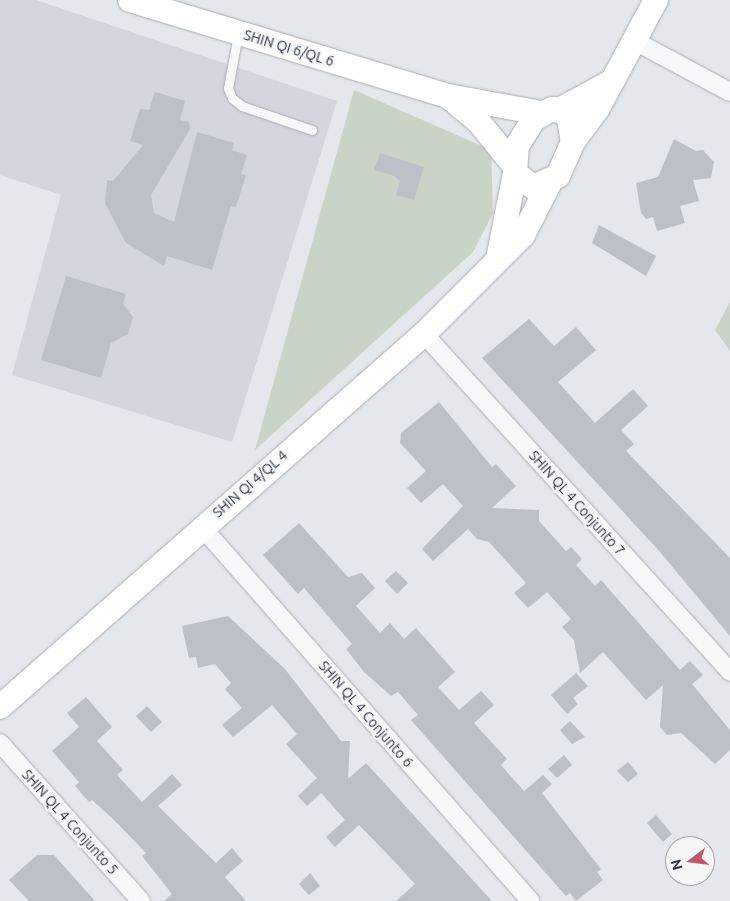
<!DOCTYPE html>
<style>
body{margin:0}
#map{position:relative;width:730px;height:901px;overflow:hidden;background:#e4e7eb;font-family:Ubuntu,sans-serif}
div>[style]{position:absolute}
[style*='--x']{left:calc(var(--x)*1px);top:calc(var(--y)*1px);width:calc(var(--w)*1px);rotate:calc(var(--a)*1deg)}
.built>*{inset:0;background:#d3d6dc}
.green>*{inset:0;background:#cad4c6}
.building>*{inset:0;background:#bcc1c7}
.roads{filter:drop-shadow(0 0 1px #a9aeb5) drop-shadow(0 0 1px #a9aeb5)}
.lane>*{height:9px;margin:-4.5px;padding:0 4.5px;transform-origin:4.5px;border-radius:4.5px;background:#f7f8f9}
.street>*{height:18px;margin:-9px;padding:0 9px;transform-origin:9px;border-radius:9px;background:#f7f8f9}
.secondary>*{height:24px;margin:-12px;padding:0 12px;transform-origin:12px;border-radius:12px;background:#fff}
span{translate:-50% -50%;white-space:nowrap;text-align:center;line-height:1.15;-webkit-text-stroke:5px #f4f6f8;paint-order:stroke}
.street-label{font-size:14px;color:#2d3642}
.north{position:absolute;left:665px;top:836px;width:50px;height:50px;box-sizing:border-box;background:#f4f6f8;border:1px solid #a4a9af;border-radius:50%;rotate:255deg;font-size:14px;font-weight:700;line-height:20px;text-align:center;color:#2d3642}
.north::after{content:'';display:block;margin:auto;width:18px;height:22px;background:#c2576c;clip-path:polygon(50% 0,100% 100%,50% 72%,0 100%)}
</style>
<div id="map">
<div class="built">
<i style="clip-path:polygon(0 0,36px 0,337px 101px,232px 442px,12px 375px,61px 195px,0 175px)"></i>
</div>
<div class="green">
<i style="clip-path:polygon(354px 90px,491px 150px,493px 213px,473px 252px,255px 450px)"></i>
<i style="clip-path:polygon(730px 302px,730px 351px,715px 330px)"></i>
</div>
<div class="building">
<i style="clip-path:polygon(155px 92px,185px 101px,180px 120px,189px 122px,190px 129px,151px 195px,154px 213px,174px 222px,197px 132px,234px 143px,232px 150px,247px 155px,241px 174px,246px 175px,236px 207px,231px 206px,212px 270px,167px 256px,164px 266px,126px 243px,105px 203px,107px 180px,113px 181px,143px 145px,130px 141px,140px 109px,149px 110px)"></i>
<i style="clip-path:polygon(674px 139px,696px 151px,703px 150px,714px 162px,711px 178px,693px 180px,699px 201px,680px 206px,685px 223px,657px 231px,653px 217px,646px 219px,641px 213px,636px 183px,658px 177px)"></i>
<i style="clip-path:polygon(380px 153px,424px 167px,414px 200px,396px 195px,400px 181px,394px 176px,374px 170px)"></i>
<i style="clip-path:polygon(599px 225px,656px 256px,646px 276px,592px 243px)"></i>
<i style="clip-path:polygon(66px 276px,126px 294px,123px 304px,133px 317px,128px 334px,111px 343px,101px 378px,41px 360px)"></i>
<i style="clip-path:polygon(529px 319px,554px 346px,576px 327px,596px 350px,558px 382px,595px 423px,633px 389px,648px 406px,621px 430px,634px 444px,626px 451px,730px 558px,730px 636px,660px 552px,482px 358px)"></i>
<i style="clip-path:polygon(439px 402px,492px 467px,496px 464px,516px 486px,492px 508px,539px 510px,539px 521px,566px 551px,571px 547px,582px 559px,576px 565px,595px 586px,601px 580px,680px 670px,690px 661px,703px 675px,692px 684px,730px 730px,730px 750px,715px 764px,681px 733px,667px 735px,660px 727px,663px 685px,646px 700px,603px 652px,580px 673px,574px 640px,562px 627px,571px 619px,547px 592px,528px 608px,514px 593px,526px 583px,489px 542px,477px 539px,468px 529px,433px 561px,422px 549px,463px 506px,443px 484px,421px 503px,407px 488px,426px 471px,400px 443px,401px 433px)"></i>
<i style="clip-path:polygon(299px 523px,348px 577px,362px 573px,375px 588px,356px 606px,380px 633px,390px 623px,404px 639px,416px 628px,455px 672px,438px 687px,459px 710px,481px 691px,494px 705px,474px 723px,507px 759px,501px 765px,524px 791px,543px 775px,552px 784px,542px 793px,601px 869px,597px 872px,603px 880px,576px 901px,570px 893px,566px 896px,411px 720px,418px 715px,398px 692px,391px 696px,364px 672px,346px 649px,352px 644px,304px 588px,298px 594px,263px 555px)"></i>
<i style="clip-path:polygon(396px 571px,408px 583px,397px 594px,385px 581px)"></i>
<i style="clip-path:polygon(228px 616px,285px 669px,341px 741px,350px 741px,348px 779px,366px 763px,492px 901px,396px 901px,415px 884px,393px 860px,359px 825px,335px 847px,326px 837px,345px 820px,321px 793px,307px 806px,298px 796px,317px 778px,286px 744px,297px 734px,272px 705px,233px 737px,222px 725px,242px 708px,225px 689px,231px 683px,215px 664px,198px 668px,196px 657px,189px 658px,182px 626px)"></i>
<i style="clip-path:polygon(576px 673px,588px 686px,573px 698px,578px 704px,567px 714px,551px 695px)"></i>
<i style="clip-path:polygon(86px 697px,112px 727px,97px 741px,123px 770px,117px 775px,142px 802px,172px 774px,182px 785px,158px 806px,216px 863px,232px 848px,243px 861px,225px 877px,246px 901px,164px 901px,172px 894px,142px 856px,146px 853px,113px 819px,92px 800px,89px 802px,75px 786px,79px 782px,52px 751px,79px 727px,67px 713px)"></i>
<i style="clip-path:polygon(147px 706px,162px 722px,151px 732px,136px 716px)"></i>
<i style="clip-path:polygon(570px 721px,585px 737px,572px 744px,560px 730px)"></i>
<i style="clip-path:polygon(564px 755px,572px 765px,557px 778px,548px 769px)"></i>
<i style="clip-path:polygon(628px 762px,638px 774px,628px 782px,617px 771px)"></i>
<i style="clip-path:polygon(656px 815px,672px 834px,663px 842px,647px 823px)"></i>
<i style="clip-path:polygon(37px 855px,54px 855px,95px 901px,29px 901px,9px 880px)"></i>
<i style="clip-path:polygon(310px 873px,320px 886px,309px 895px,299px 884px)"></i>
</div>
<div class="roads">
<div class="lane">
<i style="--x:238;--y:34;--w:55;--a:100.5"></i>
<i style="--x:228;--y:88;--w:11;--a:68"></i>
<i style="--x:232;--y:98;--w:13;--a:39"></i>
<i style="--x:242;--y:106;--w:74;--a:18.9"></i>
</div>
<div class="street">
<i style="--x:633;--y:40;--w:110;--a:28.2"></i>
<i style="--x:424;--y:334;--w:456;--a:47.8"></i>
<i style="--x:201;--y:526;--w:499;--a:48.7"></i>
<i style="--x:0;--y:743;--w:212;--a:48.3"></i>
</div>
<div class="secondary">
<i style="--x:130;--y:0;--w:332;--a:16.8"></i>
<i style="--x:448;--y:96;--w:95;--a:10.4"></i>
<i style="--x:448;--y:96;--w:39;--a:40"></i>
<i style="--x:478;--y:121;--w:55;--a:50.9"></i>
<i style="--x:552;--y:109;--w:17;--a:17"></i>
<i style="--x:568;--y:114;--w:28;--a:80"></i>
<i style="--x:573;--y:142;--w:37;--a:114"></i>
<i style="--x:558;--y:176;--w:27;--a:156"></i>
<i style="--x:533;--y:187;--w:23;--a:-142"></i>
<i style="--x:515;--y:173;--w:27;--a:-86"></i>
<i style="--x:517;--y:146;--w:32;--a:-58"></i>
<i style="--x:534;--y:119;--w:21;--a:-29"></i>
<i style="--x:561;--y:109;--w:55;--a:-28.4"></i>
<i style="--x:573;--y:142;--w:42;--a:-53.7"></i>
<i style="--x:598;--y:108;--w:123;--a:-61.8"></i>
<i style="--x:498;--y:259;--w:88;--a:-78.8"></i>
<i style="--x:0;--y:707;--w:565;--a:-41.34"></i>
<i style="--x:424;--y:334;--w:140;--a:-45"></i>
<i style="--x:523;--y:235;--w:59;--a:-63"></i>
</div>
</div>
<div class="street-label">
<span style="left:289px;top:48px;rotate:17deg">SHIN QI 6/QL 6</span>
<span style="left:250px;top:484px;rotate:-41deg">SHIN QI 4/QL 4</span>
<span style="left:577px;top:503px;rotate:48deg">SHIN QL 4 Conjunto 7</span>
<span style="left:366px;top:714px;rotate:49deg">SHIN QL 4 Conjunto 6</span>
<span style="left:70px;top:822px;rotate:48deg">SHIN QL 4 Conjunto 5</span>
</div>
<div class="north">N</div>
</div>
